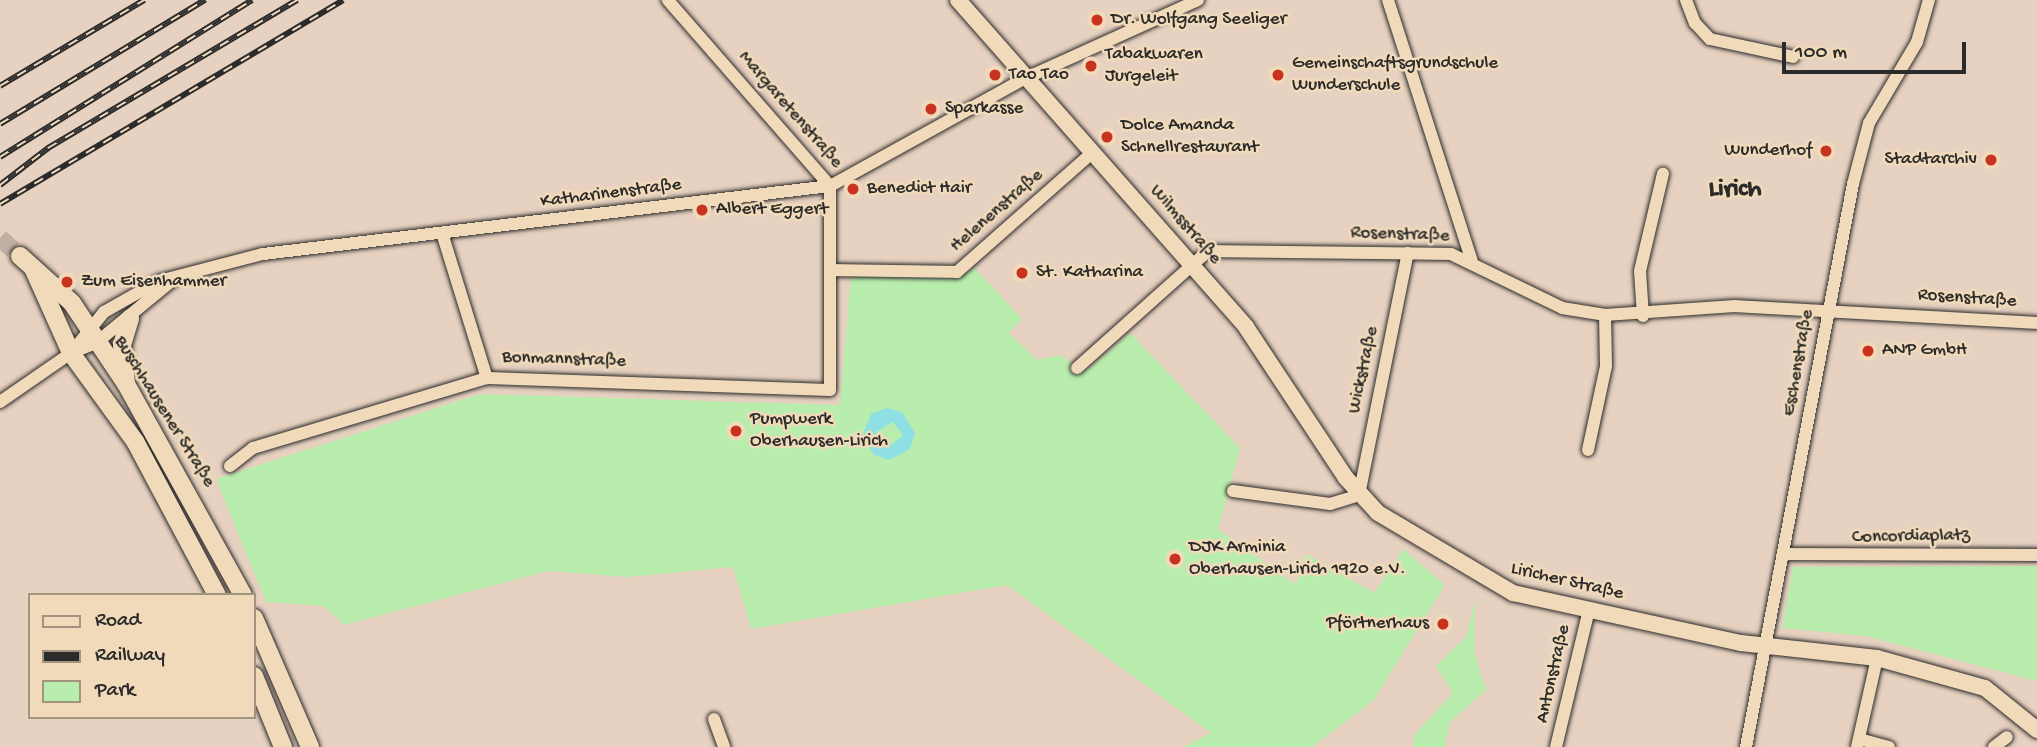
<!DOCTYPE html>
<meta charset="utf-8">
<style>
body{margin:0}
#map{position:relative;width:2037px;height:747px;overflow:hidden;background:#e7d1c0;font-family:"Gochi Hand",sans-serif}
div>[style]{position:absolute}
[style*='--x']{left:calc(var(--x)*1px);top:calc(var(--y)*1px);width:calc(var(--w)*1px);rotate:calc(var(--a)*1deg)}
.green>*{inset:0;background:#b9edad}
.water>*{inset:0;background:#8ee0e4}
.secondary-tunnel>*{height:18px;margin-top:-9px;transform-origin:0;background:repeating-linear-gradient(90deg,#c1b0a2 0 18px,transparent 0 27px)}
.roads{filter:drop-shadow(0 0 2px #2b2b2b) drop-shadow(0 0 2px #2b2b2b)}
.minor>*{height:12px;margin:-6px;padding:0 6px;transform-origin:6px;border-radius:6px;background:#f1dab9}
.tertiary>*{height:16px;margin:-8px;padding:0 8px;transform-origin:8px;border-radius:8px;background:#f1dab9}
.secondary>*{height:18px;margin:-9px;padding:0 9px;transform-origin:9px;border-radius:9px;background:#f1dab9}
.rail>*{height:6px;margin-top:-3px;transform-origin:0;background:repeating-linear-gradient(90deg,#f1dab9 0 10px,#2b2b2b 0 20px);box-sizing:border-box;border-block:2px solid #2b2b2b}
.dots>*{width:19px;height:19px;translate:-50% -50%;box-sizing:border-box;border:4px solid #f1dab9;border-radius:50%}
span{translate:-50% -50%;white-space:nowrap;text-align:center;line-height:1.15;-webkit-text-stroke:5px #f1dab9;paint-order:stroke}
.poi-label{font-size:19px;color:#2b2b2b}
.left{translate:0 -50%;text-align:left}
.right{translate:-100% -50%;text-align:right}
.street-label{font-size:19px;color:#2b2b2b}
.district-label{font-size:26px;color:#2b2b2b;font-weight:700}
.legend{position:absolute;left:28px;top:593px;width:228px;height:126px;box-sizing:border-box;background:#f1dab9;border:2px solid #a29480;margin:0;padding:9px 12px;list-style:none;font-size:21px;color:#2b2b2b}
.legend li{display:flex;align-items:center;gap:14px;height:35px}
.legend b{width:35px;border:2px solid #a29480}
.scale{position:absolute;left:1782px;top:42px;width:184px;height:32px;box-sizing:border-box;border:4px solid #2b2b2b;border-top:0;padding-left:9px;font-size:21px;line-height:24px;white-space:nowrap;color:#2b2b2b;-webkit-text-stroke:5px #f1dab9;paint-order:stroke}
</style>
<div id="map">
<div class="green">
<i style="clip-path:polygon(975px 268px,1022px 319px,1009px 333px,1037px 360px,1061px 355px,1077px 368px,1090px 368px,1130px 333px,1240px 448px,1218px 529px,1292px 582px,1297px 583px,1306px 554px,1374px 593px,1403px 549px,1445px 585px,1373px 701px,1312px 747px,1183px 747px,1211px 733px,1007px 585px,751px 629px,733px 567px,627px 577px,548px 571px,344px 625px,324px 606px,266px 602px,216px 479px,480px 394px,840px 405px,851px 275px,957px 278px)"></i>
<i style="clip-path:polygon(2037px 566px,2037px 681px,1866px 636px,1782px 628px,1793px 567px)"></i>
<i style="clip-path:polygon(1475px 600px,1475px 656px,1486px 690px,1450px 722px,1444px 747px,1413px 747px,1415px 734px,1453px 693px,1436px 666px,1466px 637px)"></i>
</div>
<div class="water">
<i style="clip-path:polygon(evenodd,886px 408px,902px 412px,915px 433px,910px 449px,889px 460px,874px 455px,862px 436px,871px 414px,886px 408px,893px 422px,903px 435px,888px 448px,876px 432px,893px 422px)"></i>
</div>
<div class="secondary-tunnel">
<i style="--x:0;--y:238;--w:27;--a:42"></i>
</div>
<div class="roads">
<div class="minor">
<i style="--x:1388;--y:0;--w:274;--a:72.2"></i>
<i style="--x:1686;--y:0;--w:25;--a:69"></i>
<i style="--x:1695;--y:23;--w:22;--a:47"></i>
<i style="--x:1710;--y:39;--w:85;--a:12.2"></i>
<i style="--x:442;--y:233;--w:152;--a:72.8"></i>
<i style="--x:833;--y:270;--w:124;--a:0.9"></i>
<i style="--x:957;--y:272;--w:181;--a:-41.4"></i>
<i style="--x:1643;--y:316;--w:45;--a:-93.8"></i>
<i style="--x:1640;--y:271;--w:100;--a:-76.7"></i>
<i style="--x:71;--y:353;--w:27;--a:-22"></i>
<i style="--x:96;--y:343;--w:102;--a:-39.4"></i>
<i style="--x:1077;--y:368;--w:176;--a:-41.8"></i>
<i style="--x:1208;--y:251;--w:243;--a:0.7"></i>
<i style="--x:1451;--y:254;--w:123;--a:25.9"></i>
<i style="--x:1562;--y:308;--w:44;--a:9.2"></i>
<i style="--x:1605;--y:315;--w:130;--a:-4"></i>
<i style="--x:1735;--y:306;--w:302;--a:3.2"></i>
<i style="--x:0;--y:402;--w:86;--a:-34.6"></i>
<i style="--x:71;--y:353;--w:53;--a:-51.2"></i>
<i style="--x:104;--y:312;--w:63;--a:-29.4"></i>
<i style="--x:159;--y:281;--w:107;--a:-14.6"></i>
<i style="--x:263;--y:254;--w:571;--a:-6.84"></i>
<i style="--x:830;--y:186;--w:222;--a:-28.9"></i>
<i style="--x:1024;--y:79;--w:191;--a:-24.4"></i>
<i style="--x:1588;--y:450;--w:86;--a:-77.9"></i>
<i style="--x:1606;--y:366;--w:51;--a:-91.1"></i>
<i style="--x:230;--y:466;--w:29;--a:-38"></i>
<i style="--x:253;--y:448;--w:244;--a:-16.7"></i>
<i style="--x:487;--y:378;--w:343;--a:2"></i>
<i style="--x:830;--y:390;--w:204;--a:-90"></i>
<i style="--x:830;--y:186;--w:247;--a:-131.1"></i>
<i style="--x:1233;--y:491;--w:98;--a:7.6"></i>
<i style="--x:1330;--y:504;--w:30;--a:-17"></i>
<i style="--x:1359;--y:495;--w:247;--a:-78.6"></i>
<i style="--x:1785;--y:554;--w:252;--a:0.2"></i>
<i style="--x:714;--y:719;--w:30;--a:70"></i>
<i style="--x:1859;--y:739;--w:31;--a:15"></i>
<i style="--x:1556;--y:747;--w:141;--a:-76.5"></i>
<i style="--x:1746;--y:747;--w:573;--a:-79.24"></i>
<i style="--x:1853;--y:184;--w:63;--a:-75.3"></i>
<i style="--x:1869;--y:123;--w:94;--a:-59.3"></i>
<i style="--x:1917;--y:42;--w:44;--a:-74.1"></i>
<i style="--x:1857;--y:747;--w:91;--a:-77.3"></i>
<i style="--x:1994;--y:747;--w:16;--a:-38"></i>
</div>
<div class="tertiary">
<i style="--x:958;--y:0;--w:436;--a:48.6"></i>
<i style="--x:1246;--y:327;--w:181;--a:56.5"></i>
<i style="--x:1346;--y:478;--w:47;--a:47.6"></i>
<i style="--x:1378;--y:513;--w:157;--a:30.7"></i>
<i style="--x:1513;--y:593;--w:233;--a:12.4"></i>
<i style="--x:1741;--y:643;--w:137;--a:6.3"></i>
<i style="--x:1877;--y:658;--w:112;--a:15.5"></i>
<i style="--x:1985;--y:688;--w:67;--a:38.9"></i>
</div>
<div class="secondary">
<i style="--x:20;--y:256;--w:70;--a:42.1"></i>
<i style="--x:72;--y:303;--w:97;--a:56.3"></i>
<i style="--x:126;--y:384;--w:241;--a:61"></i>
<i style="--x:33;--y:268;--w:93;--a:65.9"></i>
<i style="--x:71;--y:353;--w:109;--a:54"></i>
<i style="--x:135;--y:441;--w:174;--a:62"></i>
<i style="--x:126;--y:384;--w:39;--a:-96"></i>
<i style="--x:122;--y:345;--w:28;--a:-73"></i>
<i style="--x:254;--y:618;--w:141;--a:66.5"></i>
<i style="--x:254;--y:676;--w:77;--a:67.8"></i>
</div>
</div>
<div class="rail">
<i style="--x:0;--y:86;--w:168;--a:-30.8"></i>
<i style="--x:0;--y:124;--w:240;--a:-31.2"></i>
<i style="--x:0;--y:157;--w:297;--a:-31.9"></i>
<i style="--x:0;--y:185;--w:61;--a:-37.6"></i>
<i style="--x:48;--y:148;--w:290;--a:-30.7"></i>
<i style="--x:0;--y:204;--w:399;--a:-30.7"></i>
</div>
<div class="dots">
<i style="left:1097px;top:20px;background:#c8321e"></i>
<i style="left:1091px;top:66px;background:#c8321e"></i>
<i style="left:995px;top:75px;background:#c8321e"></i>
<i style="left:1278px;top:75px;background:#c8321e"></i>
<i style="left:931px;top:109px;background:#c8321e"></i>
<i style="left:1107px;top:137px;background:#c8321e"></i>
<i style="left:1826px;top:151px;background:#c8321e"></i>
<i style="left:1991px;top:160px;background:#c8321e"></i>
<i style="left:853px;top:189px;background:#c8321e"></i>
<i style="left:702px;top:210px;background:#c8321e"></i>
<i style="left:1022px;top:273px;background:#c8321e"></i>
<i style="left:67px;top:282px;background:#c8321e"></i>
<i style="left:1868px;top:351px;background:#c8321e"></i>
<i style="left:736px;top:431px;background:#c8321e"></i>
<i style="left:1175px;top:559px;background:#c8321e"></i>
<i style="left:1443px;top:624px;background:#c8321e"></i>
</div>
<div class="poi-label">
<span class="left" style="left:1111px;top:20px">Dr. Wolfgang Seeliger</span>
<span class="left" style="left:1105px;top:66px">Tabakwaren<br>Jurgeleit</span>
<span class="left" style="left:1292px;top:75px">Gemeinschaftsgrundschule<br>Wunderschule</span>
<span class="left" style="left:1009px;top:75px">Tao Tao</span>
<span class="left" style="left:945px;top:109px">Sparkasse</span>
<span class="left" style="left:1121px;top:137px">Dolce Amanda<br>Schnellrestaurant</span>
<span class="right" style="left:1812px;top:151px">Wunderhof</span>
<span class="right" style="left:1977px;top:160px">Stadtarchiv</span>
<span class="left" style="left:867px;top:189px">Benedict Hair</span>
<span class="left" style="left:716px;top:210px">Albert Eggert</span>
<span class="left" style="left:1036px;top:273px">St. Katharina</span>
<span class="left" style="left:81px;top:282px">Zum Eisenhammer</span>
<span class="left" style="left:1882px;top:351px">ANP GmbH</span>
<span class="left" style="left:750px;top:431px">Pumpwerk<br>Oberhausen-Lirich</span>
<span class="left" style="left:1189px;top:559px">DJK Arminia<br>Oberhausen-Lirich 1920 e.V.</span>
<span class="right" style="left:1429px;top:624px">Pförtnerhaus</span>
</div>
<div class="street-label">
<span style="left:790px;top:110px;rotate:49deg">Margaretenstraße</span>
<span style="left:611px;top:194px;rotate:-7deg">Katharinenstraße</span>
<span style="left:997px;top:211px;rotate:-41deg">Helenenstraße</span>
<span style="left:1185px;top:225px;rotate:49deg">Wilmsstraße</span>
<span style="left:1400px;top:235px;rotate:2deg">Rosenstraße</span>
<span style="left:1967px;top:299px;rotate:4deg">Rosenstraße</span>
<span style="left:564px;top:360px;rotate:2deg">Bonmannstraße</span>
<span style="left:1799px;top:363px;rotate:-80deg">Eschenstraße</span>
<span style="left:1364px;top:370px;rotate:-78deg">Wickstraße</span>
<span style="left:164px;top:412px;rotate:58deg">Buschhausener Straße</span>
<span style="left:1911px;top:537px;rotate:-1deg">Concordiaplatz</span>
<span style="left:1567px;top:582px;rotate:13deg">Liricher Straße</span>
<span style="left:1554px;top:674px;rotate:-77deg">Antonstraße</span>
</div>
<div class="district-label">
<span style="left:1735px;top:191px">Lirich</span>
</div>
<ul class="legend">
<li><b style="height:9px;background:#f1dab9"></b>Road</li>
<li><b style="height:9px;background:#2b2b2b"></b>Railway</li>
<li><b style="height:19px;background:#b9edad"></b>Park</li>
</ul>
<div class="scale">100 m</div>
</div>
